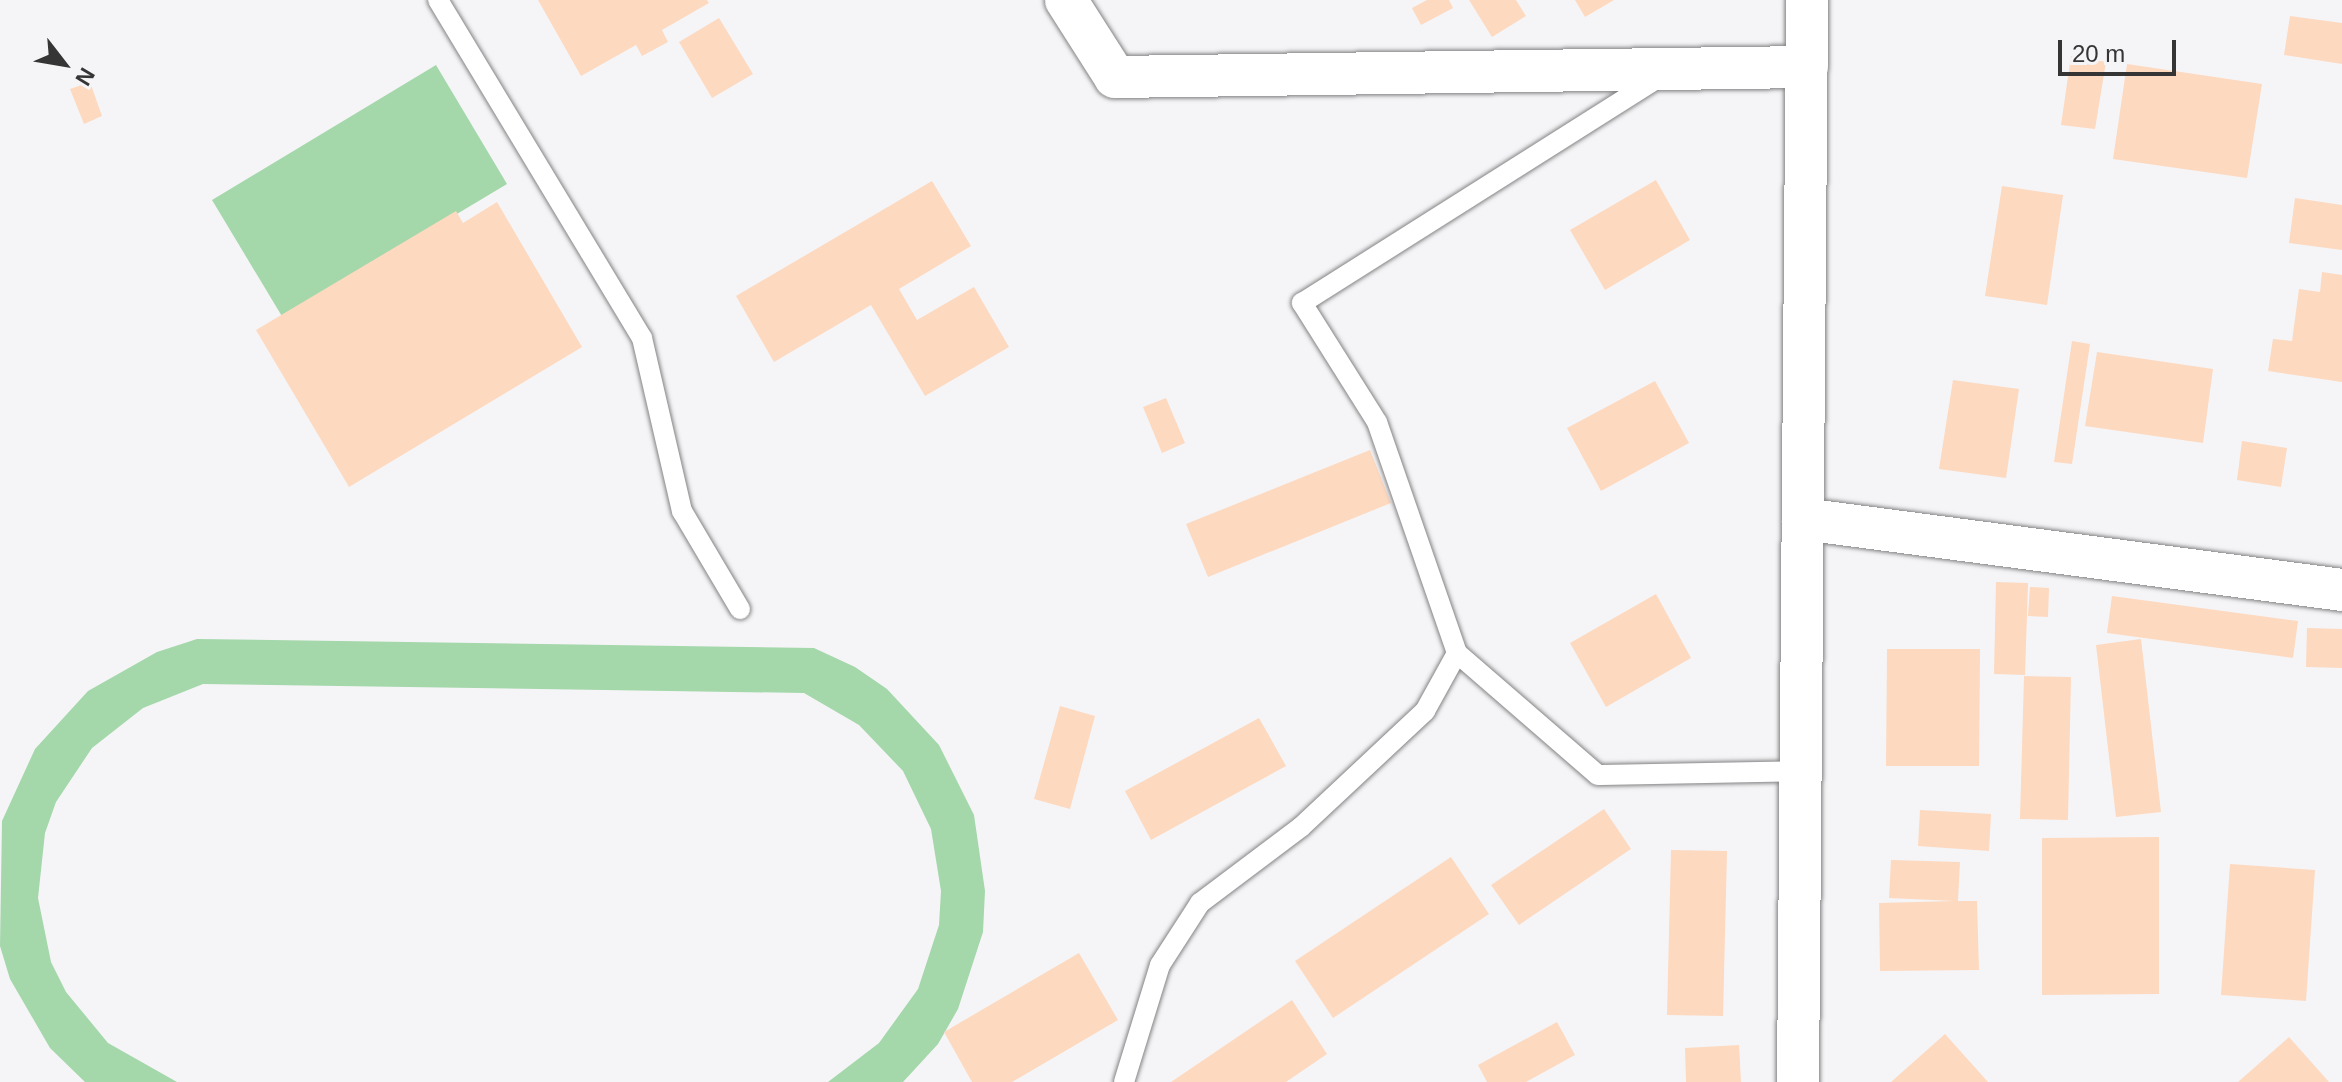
<!DOCTYPE html>
<style>
body{margin:0}
#map{position:relative;width:2342px;height:1082px;overflow:hidden;background:#f5f5f7;font-family:Helvetica,sans-serif}
div>[style]{position:absolute}
[style*='--x']{left:calc(var(--x)*1px);top:calc(var(--y)*1px);width:calc(var(--w)*1px);rotate:calc(var(--a)*1deg)}
.green>*{inset:0;background:#a4d7aa}
.building>*{inset:0;background:#fdd9c0}
.roads{filter:drop-shadow(0 0 2px #838385) drop-shadow(0 0 2px #838385)}
.service>*{height:20px;margin:-10px;padding:0 10px;transform-origin:10px;border-radius:10px;background:#fff}
.minor>*{height:42px;margin:-21px;padding:0 21px;transform-origin:21px;border-radius:21px;background:#fff}
span{translate:-50% -50%;white-space:nowrap;text-align:center;line-height:1.15;-webkit-text-stroke:6px #f5f5f7;paint-order:stroke}
.north{position:absolute;left:24px;top:24px;width:80px;height:80px;-webkit-text-stroke:6px #f5f5f7;paint-order:stroke;rotate:121deg;font-size:22px;font-weight:700;line-height:32px;text-align:center;color:#353536}
.north::after{content:'';display:block;margin:auto;width:28px;height:36px;background:#353536;clip-path:polygon(50% 0,100% 100%,50% 72%,0 100%)}
.scale{position:absolute;left:2058px;top:40px;width:118px;height:36px;box-sizing:border-box;border:4px solid #353536;border-top:0;padding-left:10px;font-size:24px;line-height:28px;white-space:nowrap;color:#353536;-webkit-text-stroke:6px #f5f5f7;paint-order:stroke}
</style>
<div id="map">
<div class="green">
<i style="clip-path:polygon(436px 65px,507px 184px,283px 318px,212px 200px)"></i>
<i style="clip-path:polygon(197px 639px,814px 648px,855px 667px,887px 689px,939px 745px,974px 815px,985px 891px,983px 932px,958px 1009px,938px 1044px,903px 1082px,828px 1082px,879px 1043px,918px 989px,939px 925px,941px 891px,931px 829px,903px 771px,859px 725px,804px 693px,203px 684px,143px 708px,92px 748px,56px 802px,45px 833px,38px 898px,51px 962px,66px 992px,108px 1043px,177px 1082px,85px 1082px,50px 1048px,10px 979px,0 946px,2px 821px,35px 749px,88px 691px,157px 652px)"></i>
</div>
<div class="building">
<i style="clip-path:polygon(538px 0,707px 0,709px 3px,662px 30px,668px 42px,642px 56px,636px 45px,581px 76px)"></i>
<i style="clip-path:polygon(1427px 0,1449px 0,1453px 8px,1421px 25px,1412px 8px)"></i>
<i style="clip-path:polygon(1469px 0,1516px 0,1526px 16px,1492px 37px)"></i>
<i style="clip-path:polygon(1575px 0,1614px 0,1585px 17px)"></i>
<i style="clip-path:polygon(2290px 16px,2342px 23px,2342px 64px,2284px 55px)"></i>
<i style="clip-path:polygon(719px 18px,753px 74px,712px 98px,679px 42px)"></i>
<i style="clip-path:polygon(2071px 56px,2106px 62px,2095px 129px,2061px 125px)"></i>
<i style="clip-path:polygon(2127px 64px,2262px 84px,2247px 178px,2113px 159px)"></i>
<i style="clip-path:polygon(90px 82px,102px 116px,84px 124px,70px 89px)"></i>
<i style="clip-path:polygon(1656px 180px,1690px 240px,1605px 290px,1570px 230px)"></i>
<i style="clip-path:polygon(932px 181px,971px 246px,899px 289px,917px 320px,974px 287px,1009px 347px,925px 396px,871px 305px,774px 362px,736px 296px)"></i>
<i style="clip-path:polygon(2002px 186px,2063px 195px,2047px 305px,1985px 296px)"></i>
<i style="clip-path:polygon(2295px 198px,2342px 205px,2342px 250px,2289px 243px)"></i>
<i style="clip-path:polygon(497px 202px,582px 347px,349px 487px,256px 330px,456px 211px,463px 223px)"></i>
<i style="clip-path:polygon(2322px 272px,2342px 275px,2342px 382px,2268px 371px,2273px 339px,2292px 341px,2299px 289px,2320px 292px)"></i>
<i style="clip-path:polygon(2072px 341px,2090px 344px,2072px 464px,2054px 462px)"></i>
<i style="clip-path:polygon(2097px 352px,2213px 369px,2203px 443px,2085px 426px)"></i>
<i style="clip-path:polygon(1953px 380px,2019px 389px,2006px 478px,1939px 469px)"></i>
<i style="clip-path:polygon(1655px 381px,1689px 443px,1601px 491px,1567px 428px)"></i>
<i style="clip-path:polygon(1166px 398px,1185px 443px,1162px 453px,1143px 407px)"></i>
<i style="clip-path:polygon(2242px 441px,2287px 448px,2281px 487px,2237px 480px)"></i>
<i style="clip-path:polygon(1370px 450px,1391px 503px,1208px 577px,1186px 524px)"></i>
<i style="clip-path:polygon(1996px 582px,2028px 583px,2025px 675px,1994px 674px)"></i>
<i style="clip-path:polygon(2030px 587px,2049px 588px,2048px 617px,2028px 616px)"></i>
<i style="clip-path:polygon(1656px 594px,1691px 658px,1606px 707px,1570px 643px)"></i>
<i style="clip-path:polygon(2112px 596px,2298px 621px,2293px 658px,2107px 633px)"></i>
<i style="clip-path:polygon(2307px 628px,2342px 629px,2342px 668px,2306px 667px)"></i>
<i style="clip-path:polygon(2141px 639px,2161px 812px,2116px 817px,2096px 645px)"></i>
<i style="clip-path:polygon(1887px 649px,1980px 649px,1979px 766px,1886px 766px)"></i>
<i style="clip-path:polygon(2024px 676px,2071px 677px,2068px 820px,2020px 819px)"></i>
<i style="clip-path:polygon(1060px 706px,1095px 716px,1070px 809px,1034px 799px)"></i>
<i style="clip-path:polygon(1259px 718px,1286px 766px,1151px 840px,1125px 791px)"></i>
<i style="clip-path:polygon(1604px 809px,1631px 849px,1519px 925px,1491px 885px)"></i>
<i style="clip-path:polygon(1920px 810px,1991px 814px,1989px 851px,1918px 846px)"></i>
<i style="clip-path:polygon(2159px 837px,2159px 994px,2042px 995px,2042px 838px)"></i>
<i style="clip-path:polygon(1671px 850px,1727px 851px,1723px 1016px,1667px 1015px)"></i>
<i style="clip-path:polygon(1451px 857px,1489px 914px,1333px 1018px,1295px 961px)"></i>
<i style="clip-path:polygon(1891px 860px,1960px 862px,1958px 901px,1977px 901px,1979px 970px,1880px 971px,1879px 903px,1954px 901px,1889px 898px)"></i>
<i style="clip-path:polygon(2230px 864px,2315px 870px,2306px 1001px,2221px 995px)"></i>
<i style="clip-path:polygon(1079px 953px,1118px 1020px,1012px 1082px,972px 1082px,944px 1032px)"></i>
<i style="clip-path:polygon(1292px 1000px,1327px 1054px,1286px 1082px,1171px 1082px)"></i>
<i style="clip-path:polygon(1557px 1022px,1575px 1055px,1526px 1082px,1487px 1082px,1478px 1065px)"></i>
<i style="clip-path:polygon(1945px 1034px,1988px 1082px,1891px 1082px)"></i>
<i style="clip-path:polygon(2289px 1037px,2329px 1082px,2238px 1082px)"></i>
<i style="clip-path:polygon(1739px 1045px,1741px 1082px,1686px 1082px,1685px 1048px)"></i>
</div>
<div class="roads">
<div class="service">
<i style="--x:438;--y:0;--w:395;--a:58.9"></i>
<i style="--x:642;--y:338;--w:178;--a:77"></i>
<i style="--x:682;--y:511;--w:114;--a:59.4"></i>
<i style="--x:1457;--y:653;--w:186;--a:40.9"></i>
<i style="--x:1598;--y:775;--w:203;--a:-1.1"></i>
<i style="--x:1124;--y:1082;--w:122;--a:-72.9"></i>
<i style="--x:1160;--y:965;--w:74;--a:-57.2"></i>
<i style="--x:1200;--y:903;--w:126;--a:-37"></i>
<i style="--x:1301;--y:827;--w:170;--a:-43.1"></i>
<i style="--x:1425;--y:711;--w:66;--a:-61.1"></i>
<i style="--x:1457;--y:653;--w:244;--a:-109.1"></i>
<i style="--x:1377;--y:422;--w:141;--a:-122.2"></i>
<i style="--x:1302;--y:303;--w:423;--a:-32.3"></i>
</div>
<div class="minor">
<i style="--x:1066;--y:0;--w:91;--a:57.5"></i>
<i style="--x:1115;--y:77;--w:692;--a:-0.83"></i>
<i style="--x:1803;--y:519;--w:544;--a:7.5"></i>
<i style="--x:1798;--y:1082;--w:1082;--a:-89.52"></i>
</div>
</div>
<div class="north">N</div>
<div class="scale">20 m</div>
</div>
